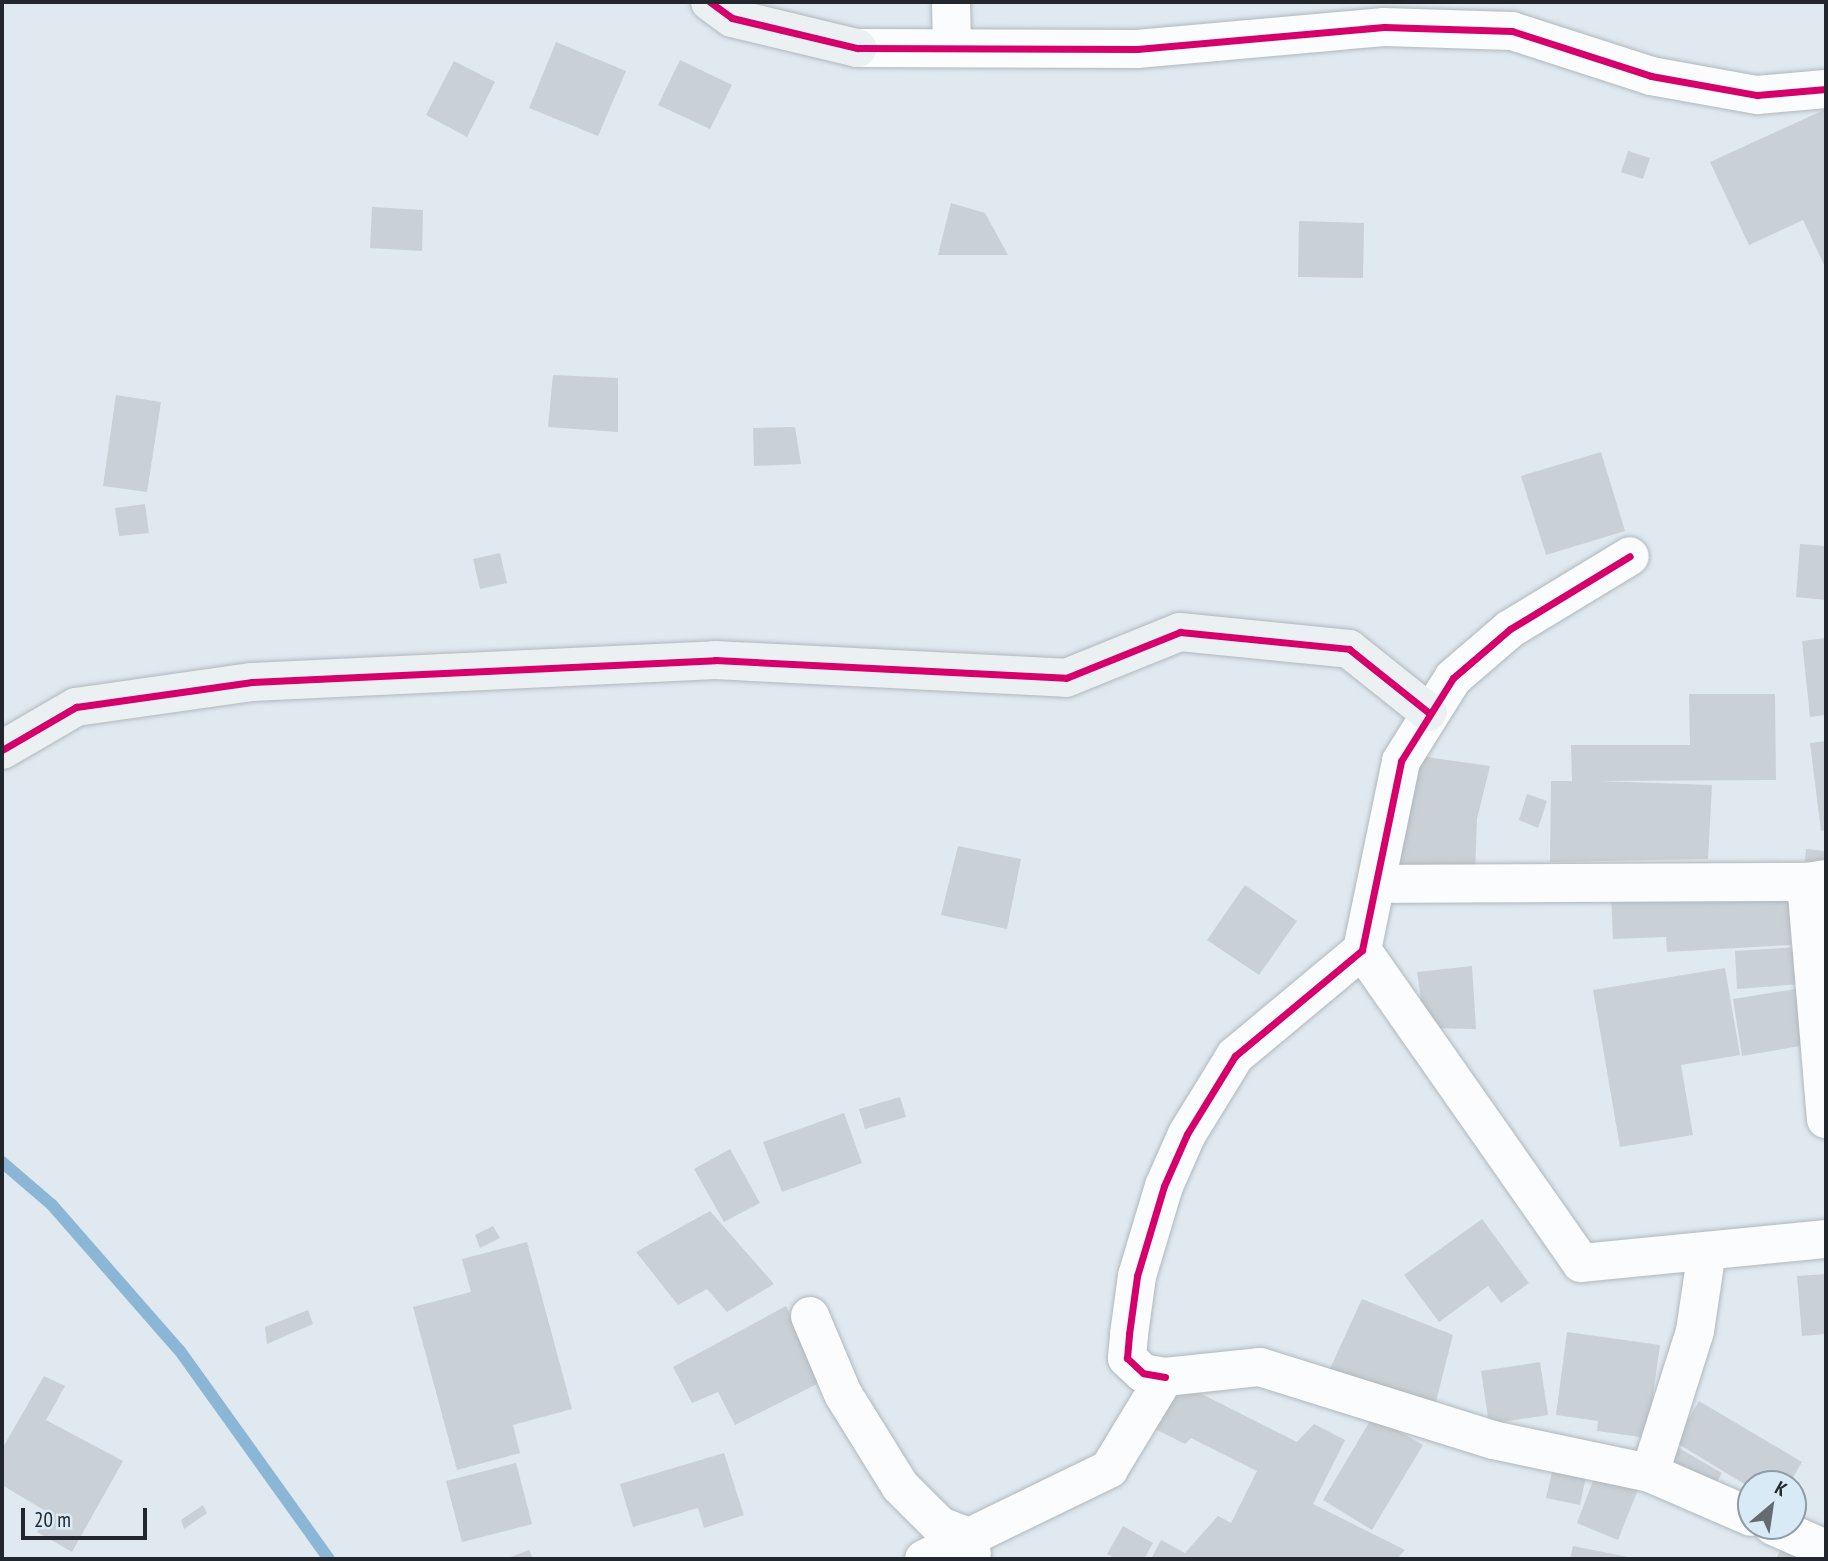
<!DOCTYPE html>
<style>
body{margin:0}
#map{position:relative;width:1828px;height:1561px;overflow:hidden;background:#e0e9f0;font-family:"PT Sans Narrow",sans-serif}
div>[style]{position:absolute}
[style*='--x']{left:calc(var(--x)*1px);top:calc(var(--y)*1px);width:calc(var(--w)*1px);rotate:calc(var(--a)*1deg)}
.stream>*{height:12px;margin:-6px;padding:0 6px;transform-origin:6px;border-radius:6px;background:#8cb6d5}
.building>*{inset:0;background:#c9d0d6}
.roads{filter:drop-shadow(0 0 2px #b0b8bd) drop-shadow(0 0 2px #b0b8bd)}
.street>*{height:38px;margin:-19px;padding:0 19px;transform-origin:19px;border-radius:19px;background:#fafcfd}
.secondary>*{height:38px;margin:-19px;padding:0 19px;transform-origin:19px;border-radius:19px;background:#ebf0f3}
.cycleway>*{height:7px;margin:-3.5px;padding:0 3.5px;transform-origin:3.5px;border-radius:3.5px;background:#d6006c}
span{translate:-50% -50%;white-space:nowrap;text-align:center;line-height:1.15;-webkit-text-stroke:5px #d9eaf7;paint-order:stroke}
.frame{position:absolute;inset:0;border:4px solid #21272c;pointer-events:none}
.north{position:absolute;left:1737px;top:1470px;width:70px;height:70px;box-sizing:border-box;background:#d9eaf7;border:2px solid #8f9ca6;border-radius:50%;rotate:29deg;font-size:19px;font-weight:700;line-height:28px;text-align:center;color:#21272c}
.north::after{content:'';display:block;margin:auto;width:24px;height:32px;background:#646b71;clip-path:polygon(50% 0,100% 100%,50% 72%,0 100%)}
.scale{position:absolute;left:21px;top:1508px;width:126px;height:32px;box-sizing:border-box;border:4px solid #21272c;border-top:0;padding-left:9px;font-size:21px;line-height:24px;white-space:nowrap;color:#21272c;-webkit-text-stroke:5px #d9eaf7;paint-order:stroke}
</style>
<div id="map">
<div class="stream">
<i style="--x:2;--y:1162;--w:66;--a:40.7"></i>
<i style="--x:52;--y:1205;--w:194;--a:48.8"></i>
<i style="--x:180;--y:1351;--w:256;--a:54.4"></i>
</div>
<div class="building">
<i style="clip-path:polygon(556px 42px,626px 71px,598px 136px,529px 108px)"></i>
<i style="clip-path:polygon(680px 60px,732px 85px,710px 129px,658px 105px)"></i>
<i style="clip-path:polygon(454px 61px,495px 82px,467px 137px,426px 115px)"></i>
<i style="clip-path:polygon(1826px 109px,1826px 269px,1803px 220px,1749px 245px,1710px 162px)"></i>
<i style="clip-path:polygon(1628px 151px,1650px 158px,1643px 179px,1621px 172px)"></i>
<i style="clip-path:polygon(951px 203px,985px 213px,1008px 255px,938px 255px)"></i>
<i style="clip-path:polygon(372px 207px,423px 210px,422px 251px,370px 248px)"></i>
<i style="clip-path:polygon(1299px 221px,1364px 223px,1363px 278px,1298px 277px)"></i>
<i style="clip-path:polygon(553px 375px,618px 378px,618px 432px,548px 427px)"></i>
<i style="clip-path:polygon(116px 395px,161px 402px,147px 492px,103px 486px)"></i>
<i style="clip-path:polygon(795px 427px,801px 464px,754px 466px,753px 428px)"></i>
<i style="clip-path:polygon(1601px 452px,1625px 531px,1546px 555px,1521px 476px)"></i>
<i style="clip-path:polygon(145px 504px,149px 533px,119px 536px,115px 508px)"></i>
<i style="clip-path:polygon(1800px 544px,1826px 546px,1826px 600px,1796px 597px)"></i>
<i style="clip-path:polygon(500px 553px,507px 583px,480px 589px,473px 559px)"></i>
<i style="clip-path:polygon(1826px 638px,1826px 715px,1810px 717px,1802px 641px)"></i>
<i style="clip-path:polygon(1689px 694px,1775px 694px,1776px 780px,1597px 781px,1712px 785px,1708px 859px,1550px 862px,1551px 781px,1572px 781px,1571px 745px,1690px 745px)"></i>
<i style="clip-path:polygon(1826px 741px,1826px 830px,1821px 831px,1810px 743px)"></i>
<i style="clip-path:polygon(1419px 756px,1490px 766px,1477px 819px,1475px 872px,1380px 871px)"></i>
<i style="clip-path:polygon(1527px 794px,1547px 801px,1538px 828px,1519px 820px)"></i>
<i style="clip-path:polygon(958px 846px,1021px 859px,1007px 929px,941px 915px)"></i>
<i style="clip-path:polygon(1806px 849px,1826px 851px,1826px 874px,1804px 871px)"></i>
<i style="clip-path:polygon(1245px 885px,1297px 921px,1259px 975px,1207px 940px)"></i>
<i style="clip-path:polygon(1788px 889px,1791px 945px,1667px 952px,1666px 937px,1613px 939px,1611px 892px)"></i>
<i style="clip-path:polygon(1798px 947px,1801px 984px,1737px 989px,1735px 951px)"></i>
<i style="clip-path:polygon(1472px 966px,1476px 1029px,1425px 1028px,1417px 972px)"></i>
<i style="clip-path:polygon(1725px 968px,1740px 1055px,1681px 1065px,1693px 1135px,1620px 1147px,1593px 990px)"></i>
<i style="clip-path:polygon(1802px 988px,1812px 1044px,1742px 1056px,1733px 999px)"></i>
<i style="clip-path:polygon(900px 1097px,906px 1117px,865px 1129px,859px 1109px)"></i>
<i style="clip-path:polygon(844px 1113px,862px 1163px,782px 1192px,763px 1142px)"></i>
<i style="clip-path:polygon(730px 1149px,760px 1203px,724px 1222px,694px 1169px)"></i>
<i style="clip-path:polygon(710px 1211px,774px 1284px,727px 1312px,707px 1289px,678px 1305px,636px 1252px)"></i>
<i style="clip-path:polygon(1482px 1219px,1529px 1283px,1501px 1303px,1488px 1286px,1439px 1322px,1404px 1275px)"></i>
<i style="clip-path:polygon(493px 1226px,500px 1238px,480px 1248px,475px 1235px)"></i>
<i style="clip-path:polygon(527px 1242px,572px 1409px,513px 1425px,520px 1453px,457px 1470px,413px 1307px,471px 1292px,462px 1259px)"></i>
<i style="clip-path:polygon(1826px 1274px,1826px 1334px,1802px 1336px,1797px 1276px)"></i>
<i style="clip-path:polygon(1362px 1299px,1453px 1335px,1434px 1409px,1327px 1375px)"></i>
<i style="clip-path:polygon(786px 1306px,825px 1380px,735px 1425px,718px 1392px,692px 1403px,673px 1367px)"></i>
<i style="clip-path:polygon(308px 1310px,313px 1324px,267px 1344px,265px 1327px)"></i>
<i style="clip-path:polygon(1567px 1332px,1660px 1345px,1647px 1438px,1597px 1431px,1598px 1421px,1556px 1415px)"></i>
<i style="clip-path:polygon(1540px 1362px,1548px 1415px,1489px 1424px,1481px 1371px)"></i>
<i style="clip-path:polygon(44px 1376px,65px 1386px,46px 1420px,123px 1461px,72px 1552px,37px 1532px,47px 1512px,2px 1485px,2px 1449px)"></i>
<i style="clip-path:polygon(1176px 1381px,1297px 1442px,1314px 1424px,1345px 1440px,1313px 1504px,1405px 1550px,1397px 1559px,1151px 1559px,1161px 1540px,1185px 1553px,1218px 1516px,1231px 1523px,1257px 1471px,1191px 1438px,1185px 1444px,1153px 1428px)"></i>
<i style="clip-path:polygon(1699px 1401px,1802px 1462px,1789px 1484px,1751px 1484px,1751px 1488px,1675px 1442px)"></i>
<i style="clip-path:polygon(1373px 1416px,1423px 1445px,1372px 1530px,1323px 1500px)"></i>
<i style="clip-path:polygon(1670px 1443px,1722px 1473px,1711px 1492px,1659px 1462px)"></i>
<i style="clip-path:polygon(724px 1453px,744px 1515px,704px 1528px,698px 1508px,633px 1527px,620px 1484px)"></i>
<i style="clip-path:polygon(1555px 1459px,1588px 1467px,1580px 1505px,1546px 1498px)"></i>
<i style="clip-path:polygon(516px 1463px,532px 1524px,462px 1542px,446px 1481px)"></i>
<i style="clip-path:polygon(1599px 1465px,1641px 1482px,1618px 1540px,1577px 1523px)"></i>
<i style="clip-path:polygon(203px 1505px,207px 1513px,184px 1529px,181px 1520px)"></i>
<i style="clip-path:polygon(1123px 1526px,1153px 1543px,1144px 1559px,1117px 1559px,1107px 1554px)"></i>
<i style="clip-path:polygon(1784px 1543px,1825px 1559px,1776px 1559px)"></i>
<i style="clip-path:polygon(1573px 1546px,1633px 1558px,1633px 1559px,1570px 1559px)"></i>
<i style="clip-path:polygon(529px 1550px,533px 1559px,505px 1559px)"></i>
</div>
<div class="roads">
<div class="street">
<i style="--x:951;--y:2;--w:46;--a:88.8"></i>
<i style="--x:857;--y:48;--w:280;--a:0.2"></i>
<i style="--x:1137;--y:49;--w:248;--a:-5.1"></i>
<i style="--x:1384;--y:27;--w:128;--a:1.8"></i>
<i style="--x:1512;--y:31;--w:146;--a:17.9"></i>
<i style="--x:1651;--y:76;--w:108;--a:10.2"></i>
<i style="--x:1757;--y:95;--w:69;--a:-5"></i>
<i style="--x:1826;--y:879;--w:20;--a:171"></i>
<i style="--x:1806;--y:882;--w:238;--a:85.2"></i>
<i style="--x:1379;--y:884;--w:427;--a:-0.3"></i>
<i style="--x:1362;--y:950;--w:382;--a:55"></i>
<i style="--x:1581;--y:1263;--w:246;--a:-5.6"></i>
<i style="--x:810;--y:1316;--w:85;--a:67.1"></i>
<i style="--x:843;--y:1394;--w:108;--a:58.2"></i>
<i style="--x:900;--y:1486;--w:57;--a:45"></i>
<i style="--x:940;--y:1526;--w:28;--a:21"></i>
<i style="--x:966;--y:1536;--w:19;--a:72"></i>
<i style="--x:1165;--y:1377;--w:22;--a:-170"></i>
<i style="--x:1143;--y:1373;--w:22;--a:-137"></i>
<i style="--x:1127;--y:1358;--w:24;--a:-85"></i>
<i style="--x:1129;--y:1334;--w:59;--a:-82.1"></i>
<i style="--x:1137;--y:1276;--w:94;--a:-73.3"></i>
<i style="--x:1164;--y:1186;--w:57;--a:-66.1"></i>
<i style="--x:1187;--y:1134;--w:92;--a:-58.4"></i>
<i style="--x:1235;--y:1056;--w:165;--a:-39.8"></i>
<i style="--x:1362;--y:950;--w:193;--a:-78.3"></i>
<i style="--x:1401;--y:761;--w:98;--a:-57.9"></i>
<i style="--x:1453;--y:678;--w:75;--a:-40.7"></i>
<i style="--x:1510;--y:629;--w:140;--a:-31.3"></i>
<i style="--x:1650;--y:1473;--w:149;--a:-72.4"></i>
<i style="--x:1695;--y:1331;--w:81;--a:-81.5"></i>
<i style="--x:1773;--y:1526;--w:58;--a:23.5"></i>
<i style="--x:924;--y:1559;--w:206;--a:-25.9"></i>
<i style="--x:1109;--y:1469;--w:108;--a:-58.7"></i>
<i style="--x:1165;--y:1377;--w:96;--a:-6"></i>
<i style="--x:1260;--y:1367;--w:244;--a:17.4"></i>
<i style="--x:1493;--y:1440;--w:160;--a:11.9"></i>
<i style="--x:1650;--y:1473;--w:110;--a:23.5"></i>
</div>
<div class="secondary">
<i style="--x:710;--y:2;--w:27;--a:36"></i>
<i style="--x:732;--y:18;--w:129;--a:13.5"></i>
<i style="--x:2;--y:750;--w:86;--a:-30.2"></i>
<i style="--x:76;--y:707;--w:178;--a:-8.1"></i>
<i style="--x:252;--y:682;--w:464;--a:-2.7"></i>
<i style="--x:715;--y:660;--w:351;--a:2.9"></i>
<i style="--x:1066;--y:678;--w:123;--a:-22"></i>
<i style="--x:1180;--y:632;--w:170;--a:5.7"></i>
<i style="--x:1349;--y:649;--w:101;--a:38.6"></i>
</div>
</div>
<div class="cycleway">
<i style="--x:710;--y:2;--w:27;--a:36"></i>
<i style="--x:732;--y:18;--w:129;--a:13.5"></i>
<i style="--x:857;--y:48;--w:280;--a:0.2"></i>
<i style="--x:1137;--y:49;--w:248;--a:-5.1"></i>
<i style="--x:1384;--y:27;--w:128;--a:1.8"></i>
<i style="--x:1512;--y:31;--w:146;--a:17.9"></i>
<i style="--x:1651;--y:76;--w:108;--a:10.2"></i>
<i style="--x:1757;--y:95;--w:69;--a:-5"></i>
<i style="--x:2;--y:750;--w:86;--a:-30.2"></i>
<i style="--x:76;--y:707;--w:178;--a:-8.1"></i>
<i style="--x:252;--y:682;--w:464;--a:-2.7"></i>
<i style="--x:715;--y:660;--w:351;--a:2.9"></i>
<i style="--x:1066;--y:678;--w:123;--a:-22"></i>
<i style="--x:1180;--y:632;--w:170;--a:5.7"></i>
<i style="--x:1349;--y:649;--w:101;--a:38.6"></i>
<i style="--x:1165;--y:1377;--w:22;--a:-170"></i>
<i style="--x:1143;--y:1373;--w:22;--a:-137"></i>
<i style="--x:1127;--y:1358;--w:24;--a:-85"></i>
<i style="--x:1129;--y:1334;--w:59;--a:-82.1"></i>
<i style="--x:1137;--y:1276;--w:94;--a:-73.3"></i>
<i style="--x:1164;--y:1186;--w:57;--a:-66.1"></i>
<i style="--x:1187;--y:1134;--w:92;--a:-58.4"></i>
<i style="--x:1235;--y:1056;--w:165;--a:-39.8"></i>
<i style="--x:1362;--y:950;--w:193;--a:-78.3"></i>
<i style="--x:1401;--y:761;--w:98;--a:-57.9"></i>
<i style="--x:1453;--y:678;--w:75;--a:-40.7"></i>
<i style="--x:1510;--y:629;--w:140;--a:-31.3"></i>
</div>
<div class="frame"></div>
<div class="north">K</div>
<div class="scale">20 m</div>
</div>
